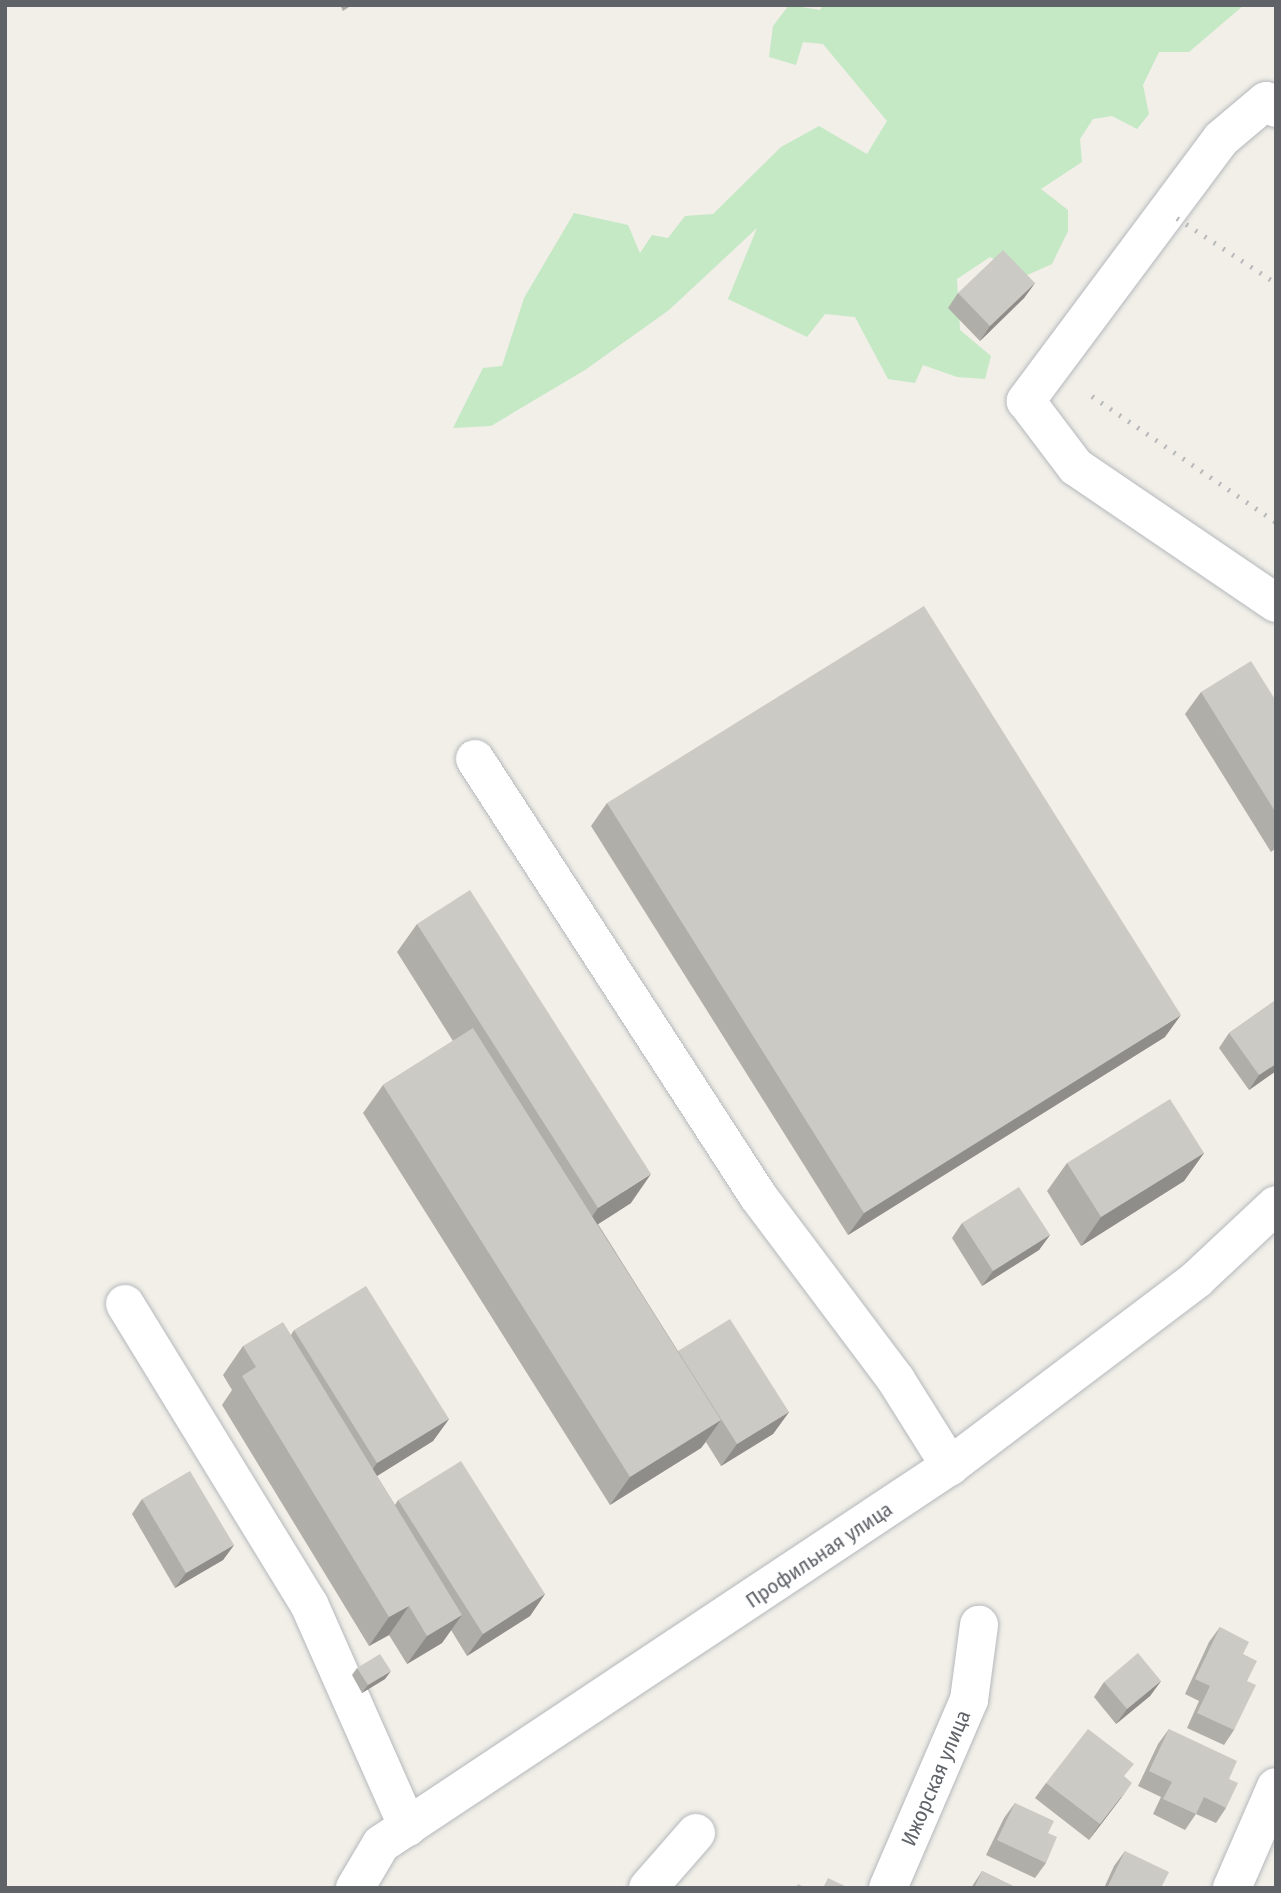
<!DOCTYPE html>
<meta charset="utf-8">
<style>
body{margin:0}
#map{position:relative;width:1281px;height:1893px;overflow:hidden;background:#f1efe8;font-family:"Fira Sans Condensed",sans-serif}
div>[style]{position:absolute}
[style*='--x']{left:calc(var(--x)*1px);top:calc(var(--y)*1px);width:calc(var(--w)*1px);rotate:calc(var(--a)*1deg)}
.green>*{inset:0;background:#c5e8c5}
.roads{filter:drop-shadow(0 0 2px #b5b8bc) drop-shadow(0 0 2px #b5b8bc)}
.minor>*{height:38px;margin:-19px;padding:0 19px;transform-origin:19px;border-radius:19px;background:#fff}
.rail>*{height:5px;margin-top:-2.5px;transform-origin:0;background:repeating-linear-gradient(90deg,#b6b7b8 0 2px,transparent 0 11px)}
.wall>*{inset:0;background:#afaea9}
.shaded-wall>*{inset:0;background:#8f8d8a}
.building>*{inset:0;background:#cccac5}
span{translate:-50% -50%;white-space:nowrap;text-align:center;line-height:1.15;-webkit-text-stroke:5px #fff;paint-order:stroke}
.street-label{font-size:21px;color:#5f6368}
.frame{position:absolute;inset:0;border:7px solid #5f6368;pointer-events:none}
</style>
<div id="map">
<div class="green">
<i style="clip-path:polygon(789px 5px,820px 10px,823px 5px,1244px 5px,1189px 52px,1159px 52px,1143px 85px,1149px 114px,1137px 129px,1112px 116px,1093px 119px,1080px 139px,1082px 162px,1041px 189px,1068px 210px,1068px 231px,1052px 264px,1025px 276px,990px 257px,957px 279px,960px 330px,991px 356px,985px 379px,957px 377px,923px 365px,915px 383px,888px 379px,855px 317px,825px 314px,807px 337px,728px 299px,757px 228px,669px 310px,585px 370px,491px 426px,453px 428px,483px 368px,502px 366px,524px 298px,574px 213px,628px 225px,640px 253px,652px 235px,668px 238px,685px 216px,713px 214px,781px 147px,819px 126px,867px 154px,887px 121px,823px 44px,803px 42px,796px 65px,769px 57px,773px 26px)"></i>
</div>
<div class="roads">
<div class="minor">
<i style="--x:1276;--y:108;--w:12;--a:-145"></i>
<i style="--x:1266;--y:101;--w:59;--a:139.8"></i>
<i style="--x:1221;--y:139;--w:327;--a:126.7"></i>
<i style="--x:1026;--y:401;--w:83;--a:52.9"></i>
<i style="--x:1076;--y:467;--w:242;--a:34.2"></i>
<i style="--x:475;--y:759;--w:521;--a:57.07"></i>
<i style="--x:758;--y:1196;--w:230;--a:53.1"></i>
<i style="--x:896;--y:1380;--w:102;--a:57.9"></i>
<i style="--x:125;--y:1304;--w:352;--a:58.5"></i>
<i style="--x:309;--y:1604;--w:244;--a:66.1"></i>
<i style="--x:355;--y:1888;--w:51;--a:-59.4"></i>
<i style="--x:381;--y:1844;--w:683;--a:-33.6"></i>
<i style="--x:950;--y:1466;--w:310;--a:-37.1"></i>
<i style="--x:1197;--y:1279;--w:108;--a:-43.1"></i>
<i style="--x:648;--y:1888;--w:73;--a:-48.9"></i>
<i style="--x:888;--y:1888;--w:205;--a:-66.7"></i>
<i style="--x:969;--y:1700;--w:76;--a:-82.4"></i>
<i style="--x:1232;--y:1888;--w:110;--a:-66.5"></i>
</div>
</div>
<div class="rail">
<i style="--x:1177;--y:218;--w:118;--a:33.3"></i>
<i style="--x:1092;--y:396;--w:223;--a:34.4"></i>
</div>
<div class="wall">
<i style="clip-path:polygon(340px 5px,352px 5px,343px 11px)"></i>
<i style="clip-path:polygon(1035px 283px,1024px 298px,980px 341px,948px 308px,958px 293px)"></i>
<i style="clip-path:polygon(1201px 692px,1276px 701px,1276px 848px,1271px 852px,1185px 714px)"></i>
<i style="clip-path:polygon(607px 803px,1165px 1037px,848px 1235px,591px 826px)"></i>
<i style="clip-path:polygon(417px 924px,631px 1203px,598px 1224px,678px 1351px,789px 1412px,773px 1434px,721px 1466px,706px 1442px,701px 1448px,610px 1505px,363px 1113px,383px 1085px,453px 1041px,397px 952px)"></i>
<i style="clip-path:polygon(1276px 1000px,1276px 1071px,1249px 1090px,1219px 1048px,1229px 1033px)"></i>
<i style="clip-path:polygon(1204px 1153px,1184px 1181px,1081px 1246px,1047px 1191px,1067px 1163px)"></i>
<i style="clip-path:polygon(962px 1223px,1050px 1235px,1039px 1250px,982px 1286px,952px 1238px)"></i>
<i style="clip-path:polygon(294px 1330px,449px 1419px,433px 1441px,377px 1476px,395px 1505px,398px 1500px,545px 1594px,530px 1616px,467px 1656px,451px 1630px,442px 1643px,407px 1664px,389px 1635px,369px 1646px,222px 1405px,232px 1390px,223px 1375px,243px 1346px,291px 1335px)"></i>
<i style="clip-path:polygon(142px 1499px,234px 1545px,223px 1560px,175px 1588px,132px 1514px)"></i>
<i style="clip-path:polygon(1220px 1627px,1243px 1654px,1247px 1681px,1234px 1730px,1224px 1745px,1187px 1728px,1199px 1701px,1185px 1694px,1209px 1642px)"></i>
<i style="clip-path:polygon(357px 1668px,385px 1679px,362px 1693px,352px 1675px)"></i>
<i style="clip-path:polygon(1161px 1681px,1150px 1696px,1116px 1724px,1094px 1697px,1104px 1682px)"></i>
<i style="clip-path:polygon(1169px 1729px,1226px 1808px,1216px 1823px,1196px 1814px,1185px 1830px,1153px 1814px,1161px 1797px,1138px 1786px,1158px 1744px)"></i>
<i style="clip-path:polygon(1125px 1777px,1121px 1798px,1089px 1840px,1035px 1798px,1046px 1783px)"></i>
<i style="clip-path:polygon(1015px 1803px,1048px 1833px,1046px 1863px,1035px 1878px,986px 1855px,1004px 1818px)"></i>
<i style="clip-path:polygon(1125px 1851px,1161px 1888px,1104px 1888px,1114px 1866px)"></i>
<i style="clip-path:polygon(982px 1871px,1017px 1888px,971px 1888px)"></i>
</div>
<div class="shaded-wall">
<i style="clip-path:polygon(1035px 283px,1024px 298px,980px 341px,990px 326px)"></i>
<i style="clip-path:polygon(1181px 1015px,1165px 1037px,848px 1235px,864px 1213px)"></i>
<i style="clip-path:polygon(1276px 1064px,1276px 1071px,1249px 1090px,1259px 1075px)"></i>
<i style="clip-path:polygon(1204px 1153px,1184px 1181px,1081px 1246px,1101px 1217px)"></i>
<i style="clip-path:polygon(651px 1174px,631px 1203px,578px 1237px,598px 1208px)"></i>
<i style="clip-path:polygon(1050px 1235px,1039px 1250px,982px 1286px,993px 1271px)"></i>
<i style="clip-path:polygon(789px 1412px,773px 1434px,721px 1466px,737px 1444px)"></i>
<i style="clip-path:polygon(449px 1419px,433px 1441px,361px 1486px,377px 1463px)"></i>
<i style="clip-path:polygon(721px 1420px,701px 1448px,610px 1505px,630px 1477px)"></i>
<i style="clip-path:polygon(234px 1545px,223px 1560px,175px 1588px,186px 1573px)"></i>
<i style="clip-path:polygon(545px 1594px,530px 1616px,467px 1656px,483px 1634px)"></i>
<i style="clip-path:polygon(409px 1606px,389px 1635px,369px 1646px,389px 1617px)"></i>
<i style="clip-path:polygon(462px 1615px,442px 1643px,407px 1664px,427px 1636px)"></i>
<i style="clip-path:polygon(391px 1671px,385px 1679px,362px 1693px,368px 1685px)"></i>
<i style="clip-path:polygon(1161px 1681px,1150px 1696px,1116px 1724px,1127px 1709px)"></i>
<i style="clip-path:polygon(1132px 1783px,1121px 1798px,1089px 1840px,1100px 1824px)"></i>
</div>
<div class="building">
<i style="clip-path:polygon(1003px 250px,1035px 283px,990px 326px,958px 293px)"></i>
<i style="clip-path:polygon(924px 606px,1181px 1015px,864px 1213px,607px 803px)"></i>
<i style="clip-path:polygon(1251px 661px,1276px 701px,1276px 813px,1201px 692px)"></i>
<i style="clip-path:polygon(470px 890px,651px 1174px,598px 1208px,417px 924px)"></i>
<i style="clip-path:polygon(1276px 1000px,1276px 1064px,1259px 1075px,1229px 1033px)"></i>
<i style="clip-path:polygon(473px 1028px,721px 1420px,630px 1477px,383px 1085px)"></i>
<i style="clip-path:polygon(1170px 1099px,1204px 1153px,1101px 1217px,1067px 1163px)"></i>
<i style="clip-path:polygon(1019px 1187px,1050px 1235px,993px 1271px,962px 1223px)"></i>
<i style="clip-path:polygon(366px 1286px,449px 1419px,377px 1463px,294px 1330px)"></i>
<i style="clip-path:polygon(730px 1319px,789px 1412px,737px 1444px,678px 1351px)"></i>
<i style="clip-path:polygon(283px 1322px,462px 1615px,427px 1636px,409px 1606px,389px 1617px,242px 1376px,256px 1367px,243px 1346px)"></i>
<i style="clip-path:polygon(461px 1461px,545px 1594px,483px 1634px,398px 1500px)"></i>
<i style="clip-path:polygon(190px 1471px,234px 1545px,186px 1573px,142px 1499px)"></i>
<i style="clip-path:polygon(1220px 1627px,1249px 1642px,1243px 1654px,1257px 1661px,1247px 1681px,1256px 1685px,1234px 1730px,1197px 1713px,1210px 1686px,1195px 1679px)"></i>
<i style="clip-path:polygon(1138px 1653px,1161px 1681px,1127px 1709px,1104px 1682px)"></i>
<i style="clip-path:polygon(380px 1654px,391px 1671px,368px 1685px,357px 1668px)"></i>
<i style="clip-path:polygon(1088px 1729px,1134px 1764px,1124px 1776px,1132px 1783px,1100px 1824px,1046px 1783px)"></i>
<i style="clip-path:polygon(1169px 1729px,1237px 1761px,1229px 1779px,1238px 1783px,1226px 1808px,1204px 1797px,1196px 1814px,1163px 1799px,1172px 1782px,1149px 1771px)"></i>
<i style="clip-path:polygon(1015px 1803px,1054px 1821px,1048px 1833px,1057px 1837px,1046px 1863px,997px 1840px)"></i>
<i style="clip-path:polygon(1125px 1851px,1169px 1872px,1161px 1888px,1107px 1888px)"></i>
<i style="clip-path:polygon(982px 1871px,1017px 1888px,974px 1888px)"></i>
<i style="clip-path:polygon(828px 1878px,849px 1888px,823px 1888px)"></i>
<i style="clip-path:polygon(798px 1884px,806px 1888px,796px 1888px)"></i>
</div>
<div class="street-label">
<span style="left:819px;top:1555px;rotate:-34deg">Профильная улица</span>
<span style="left:936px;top:1778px;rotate:-67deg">Ижорская улица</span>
</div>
<div class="frame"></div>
</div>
